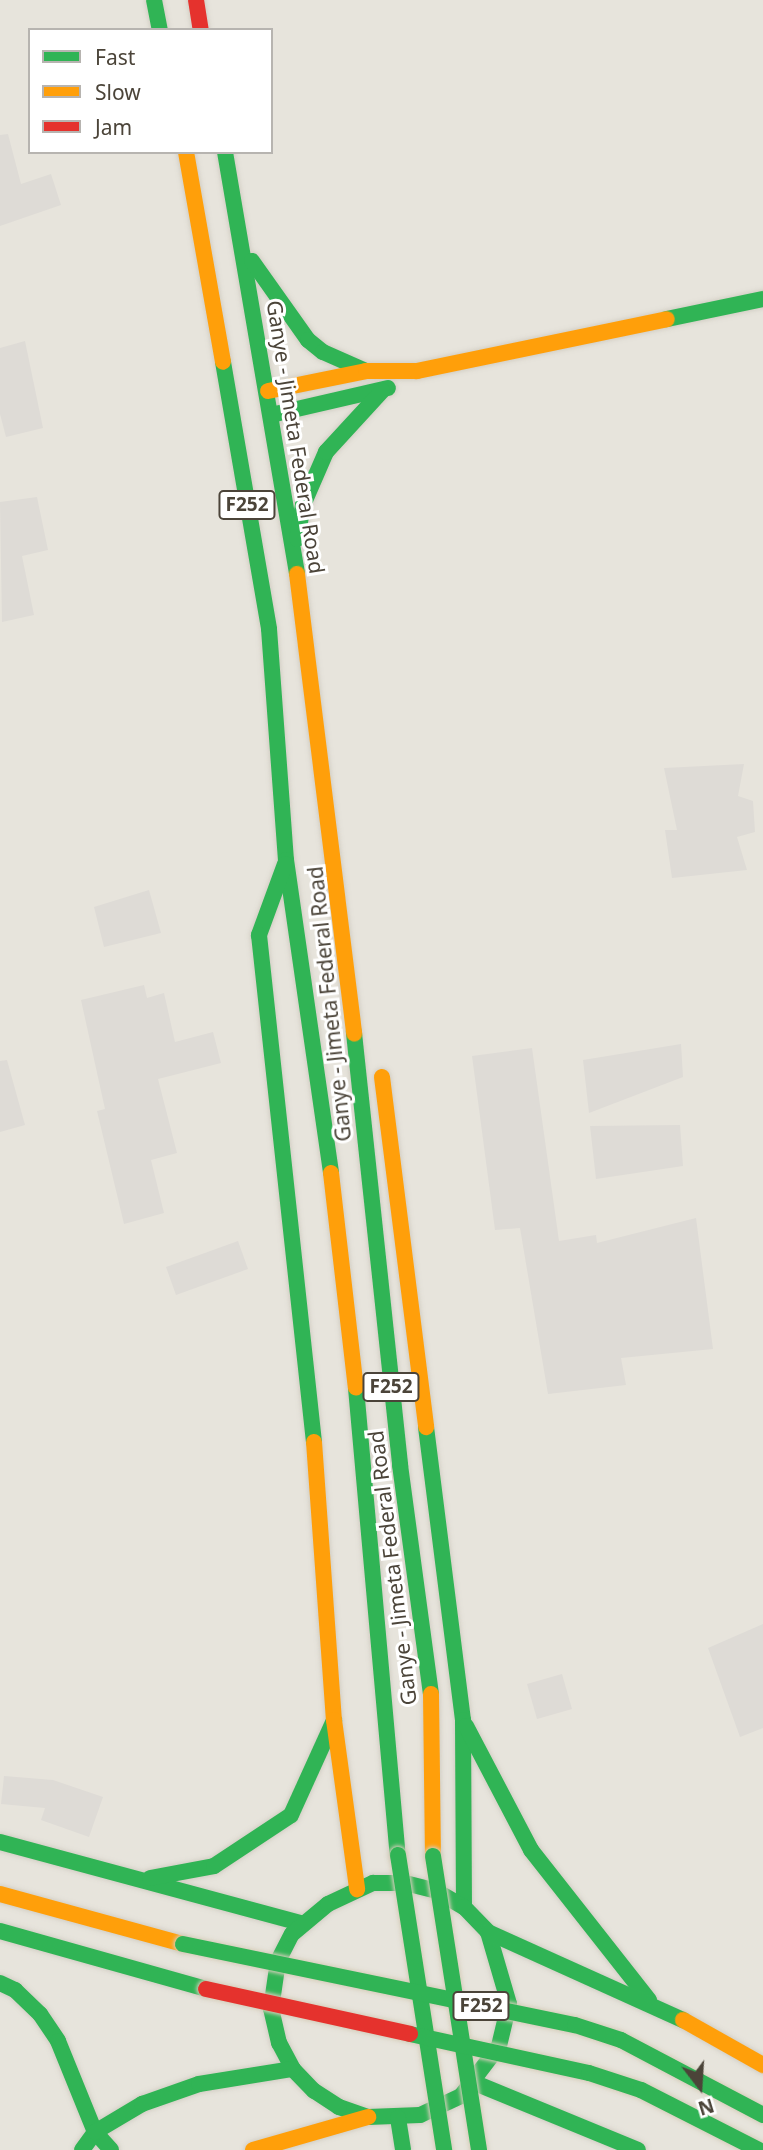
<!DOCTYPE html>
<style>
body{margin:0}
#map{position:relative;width:763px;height:2150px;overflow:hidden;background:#f4f2ee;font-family:"Noto Sans",sans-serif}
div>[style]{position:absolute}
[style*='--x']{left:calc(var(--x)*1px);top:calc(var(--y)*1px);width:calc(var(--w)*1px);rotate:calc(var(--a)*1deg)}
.residential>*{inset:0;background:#e7e4dc}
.building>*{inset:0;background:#dedbd6}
.roads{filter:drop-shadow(0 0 2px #d3cfc5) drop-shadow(0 0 2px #d3cfc5)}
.fast>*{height:16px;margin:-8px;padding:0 8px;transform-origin:8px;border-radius:8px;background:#30b455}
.slow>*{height:16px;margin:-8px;padding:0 8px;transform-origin:8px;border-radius:8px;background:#ff9f0a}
.jam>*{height:16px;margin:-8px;padding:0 8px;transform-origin:8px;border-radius:8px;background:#e5322d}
.bridges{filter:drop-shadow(0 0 2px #d6cebb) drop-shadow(0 0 2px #d6cebb)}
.fast-bridge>*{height:16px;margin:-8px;padding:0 8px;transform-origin:8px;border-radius:8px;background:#30b455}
.jam-bridge>*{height:16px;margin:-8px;padding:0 8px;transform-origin:8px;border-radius:8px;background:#e5322d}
span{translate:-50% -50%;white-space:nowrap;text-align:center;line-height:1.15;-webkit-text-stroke:6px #fff;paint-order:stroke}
.shield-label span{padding:2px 5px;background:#fff;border:2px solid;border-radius:5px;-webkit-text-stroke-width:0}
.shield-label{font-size:19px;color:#4b4439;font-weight:700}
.street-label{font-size:21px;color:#4b4439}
.legend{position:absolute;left:28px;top:28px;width:245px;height:126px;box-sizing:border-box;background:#fff;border:2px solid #b7b4b0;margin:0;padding:9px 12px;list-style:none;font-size:21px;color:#4b4439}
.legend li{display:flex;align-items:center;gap:14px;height:35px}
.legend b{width:35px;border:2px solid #b7b4b0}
.north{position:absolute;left:665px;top:2052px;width:70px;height:70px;-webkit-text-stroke:5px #fff;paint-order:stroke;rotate:163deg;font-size:19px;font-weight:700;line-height:28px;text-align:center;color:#4b4439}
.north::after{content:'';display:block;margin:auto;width:24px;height:32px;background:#4b4439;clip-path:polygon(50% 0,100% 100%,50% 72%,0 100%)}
</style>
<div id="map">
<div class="residential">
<i style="clip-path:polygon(evenodd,0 0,763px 0,763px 2150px,0 2150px,0 0,30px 30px,271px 30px,271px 152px,30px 152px,30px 30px)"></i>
</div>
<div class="building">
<i style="clip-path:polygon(8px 134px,21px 184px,51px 174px,61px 205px,0 226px,0 135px)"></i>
<i style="clip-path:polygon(25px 341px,43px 428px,6px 437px,0 414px,0 348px)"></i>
<i style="clip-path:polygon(37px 497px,48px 550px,22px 556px,34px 615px,2px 622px,0 502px)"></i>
<i style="clip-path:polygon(744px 764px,738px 796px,753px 801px,755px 832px,737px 837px,747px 870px,672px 878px,665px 830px,677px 830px,664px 768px)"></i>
<i style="clip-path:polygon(149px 890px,161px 933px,104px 947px,94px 907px)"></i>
<i style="clip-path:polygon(144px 985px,147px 998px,164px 993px,175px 1042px,213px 1032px,221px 1063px,158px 1079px,177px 1153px,151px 1160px,164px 1213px,124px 1224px,97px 1111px,105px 1109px,81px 1000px)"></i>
<i style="clip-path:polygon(681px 1044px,683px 1077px,589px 1113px,583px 1060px)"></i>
<i style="clip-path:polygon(532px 1048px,559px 1241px,596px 1235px,597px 1243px,696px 1218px,713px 1349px,621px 1358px,626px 1385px,548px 1394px,520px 1228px,495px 1230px,472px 1056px)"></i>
<i style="clip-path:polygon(7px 1060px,25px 1125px,0 1132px,0 1061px)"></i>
<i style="clip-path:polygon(680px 1125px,683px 1166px,596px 1179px,590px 1126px)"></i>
<i style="clip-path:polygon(238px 1241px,248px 1269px,176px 1295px,166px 1267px)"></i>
<i style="clip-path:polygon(763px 1624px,763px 1728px,740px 1737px,708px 1648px)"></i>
<i style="clip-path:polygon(562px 1674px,572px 1709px,537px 1719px,527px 1684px)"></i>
<i style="clip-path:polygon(4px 1776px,53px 1780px,103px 1797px,89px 1837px,41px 1820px,45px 1808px,1px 1804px)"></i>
</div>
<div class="roads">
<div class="fast">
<i style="--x:154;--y:0;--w:31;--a:79"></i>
<i style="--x:225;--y:152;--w:428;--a:80.3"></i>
<i style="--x:252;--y:261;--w:97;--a:54.7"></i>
<i style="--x:308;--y:340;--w:19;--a:39"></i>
<i style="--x:323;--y:352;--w:47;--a:23.8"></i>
<i style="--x:667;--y:319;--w:98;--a:-11.8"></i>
<i style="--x:223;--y:362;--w:271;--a:80.2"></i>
<i style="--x:269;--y:629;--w:232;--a:85.8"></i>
<i style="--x:286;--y:860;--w:316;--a:81.8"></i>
<i style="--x:271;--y:415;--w:120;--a:-13"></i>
<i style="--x:297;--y:539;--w:35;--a:-80"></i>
<i style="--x:303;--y:505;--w:58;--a:-66.5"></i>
<i style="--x:326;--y:452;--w:83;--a:-47.4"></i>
<i style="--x:285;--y:864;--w:76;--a:110.1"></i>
<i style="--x:259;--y:935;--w:510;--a:83.81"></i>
<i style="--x:354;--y:1033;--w:434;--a:83.9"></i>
<i style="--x:400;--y:1465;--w:231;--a:82.3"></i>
<i style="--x:356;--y:1388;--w:469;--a:84.9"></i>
<i style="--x:426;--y:1427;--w:295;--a:82.8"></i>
<i style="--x:463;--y:1720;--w:187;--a:89.7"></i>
<i style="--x:466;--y:1726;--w:140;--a:62.3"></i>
<i style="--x:531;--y:1850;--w:191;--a:51.8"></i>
<i style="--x:0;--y:1842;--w:312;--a:15.1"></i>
<i style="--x:150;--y:1878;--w:65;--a:-10.6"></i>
<i style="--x:214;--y:1866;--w:92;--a:-33.5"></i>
<i style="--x:291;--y:1815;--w:104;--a:-65.6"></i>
<i style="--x:0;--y:1931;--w:214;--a:15.7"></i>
<i style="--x:488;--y:1932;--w:75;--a:73.7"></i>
<i style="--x:509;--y:2004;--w:43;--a:103.4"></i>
<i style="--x:499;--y:2046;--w:63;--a:127.2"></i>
<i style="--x:461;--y:2096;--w:45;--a:155.1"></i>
<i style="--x:420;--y:2115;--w:52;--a:177.8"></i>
<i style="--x:368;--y:2117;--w:31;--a:-161"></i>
<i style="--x:339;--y:2107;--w:30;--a:-147"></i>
<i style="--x:314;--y:2091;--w:30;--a:-134"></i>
<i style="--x:293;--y:2069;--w:30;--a:-118"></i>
<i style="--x:279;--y:2043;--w:35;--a:-103"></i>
<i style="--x:271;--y:2009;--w:49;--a:-81.7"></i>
<i style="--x:278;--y:1961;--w:30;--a:-63"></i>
<i style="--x:292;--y:1934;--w:47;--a:-39.8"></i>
<i style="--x:328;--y:1904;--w:50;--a:-25"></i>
<i style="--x:373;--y:1883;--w:32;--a:0"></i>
<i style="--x:405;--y:1883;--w:32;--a:14"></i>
<i style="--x:436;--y:1891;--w:32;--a:30"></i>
<i style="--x:464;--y:1907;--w:35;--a:46"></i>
<i style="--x:488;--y:1932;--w:214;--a:24.3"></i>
<i style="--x:0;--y:1983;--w:17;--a:25"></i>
<i style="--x:15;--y:1990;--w:35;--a:44"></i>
<i style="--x:40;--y:2014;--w:32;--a:56"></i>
<i style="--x:58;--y:2041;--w:98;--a:67.9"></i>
<i style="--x:95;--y:2132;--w:24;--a:48"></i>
<i style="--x:475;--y:2083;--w:176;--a:22.3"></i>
<i style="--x:398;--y:2118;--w:32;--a:81"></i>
<i style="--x:82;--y:2150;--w:22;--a:-54"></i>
<i style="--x:95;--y:2132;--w:55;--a:-30.8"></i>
<i style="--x:142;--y:2104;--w:60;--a:-19.3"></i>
<i style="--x:199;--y:2084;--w:95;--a:-9.1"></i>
</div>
<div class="slow">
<i style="--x:186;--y:152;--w:213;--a:80"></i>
<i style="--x:268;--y:391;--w:100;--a:-11.5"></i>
<i style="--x:366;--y:371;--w:51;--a:0"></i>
<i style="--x:417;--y:371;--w:255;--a:-11.7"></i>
<i style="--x:297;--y:574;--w:463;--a:82.9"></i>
<i style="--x:382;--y:1077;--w:353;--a:82.8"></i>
<i style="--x:331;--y:1173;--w:216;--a:83.4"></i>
<i style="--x:314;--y:1442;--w:279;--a:85.9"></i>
<i style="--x:334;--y:1720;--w:171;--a:82.2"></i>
<i style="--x:431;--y:1694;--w:162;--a:89.3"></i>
<i style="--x:0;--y:1894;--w:190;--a:15.3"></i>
<i style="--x:683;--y:2020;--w:92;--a:29.4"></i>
<i style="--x:253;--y:2150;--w:120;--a:-16"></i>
</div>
<div class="jam">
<i style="--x:196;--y:0;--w:30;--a:81"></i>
</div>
</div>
<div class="bridges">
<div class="fast-bridge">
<i style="--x:398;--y:1855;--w:299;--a:81.1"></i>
<i style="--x:433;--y:1856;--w:298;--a:81.1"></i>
<i style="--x:183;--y:1944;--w:400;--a:11.7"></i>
<i style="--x:575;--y:2025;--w:48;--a:18.1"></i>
<i style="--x:621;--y:2040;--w:161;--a:27.8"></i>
<i style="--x:410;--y:2034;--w:183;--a:12.3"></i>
<i style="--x:589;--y:2073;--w:55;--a:18.1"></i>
<i style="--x:641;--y:2090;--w:132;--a:27"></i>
</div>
<div class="jam-bridge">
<i style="--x:206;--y:1989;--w:209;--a:12.4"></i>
</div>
</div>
<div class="shield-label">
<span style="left:247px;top:505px">F252</span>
<span style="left:391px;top:1387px">F252</span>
<span style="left:481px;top:2006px">F252</span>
</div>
<div class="street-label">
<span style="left:296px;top:437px;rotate:81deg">Ganye - Jimeta Federal Road</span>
<span style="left:329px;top:1004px;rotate:-96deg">Ganye - Jimeta Federal Road</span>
<span style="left:392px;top:1568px;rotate:-97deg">Ganye - Jimeta Federal Road</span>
</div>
<ul class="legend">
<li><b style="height:9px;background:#30b455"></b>Fast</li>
<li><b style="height:9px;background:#ff9f0a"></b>Slow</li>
<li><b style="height:9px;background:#e5322d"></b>Jam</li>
</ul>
<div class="north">N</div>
</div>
